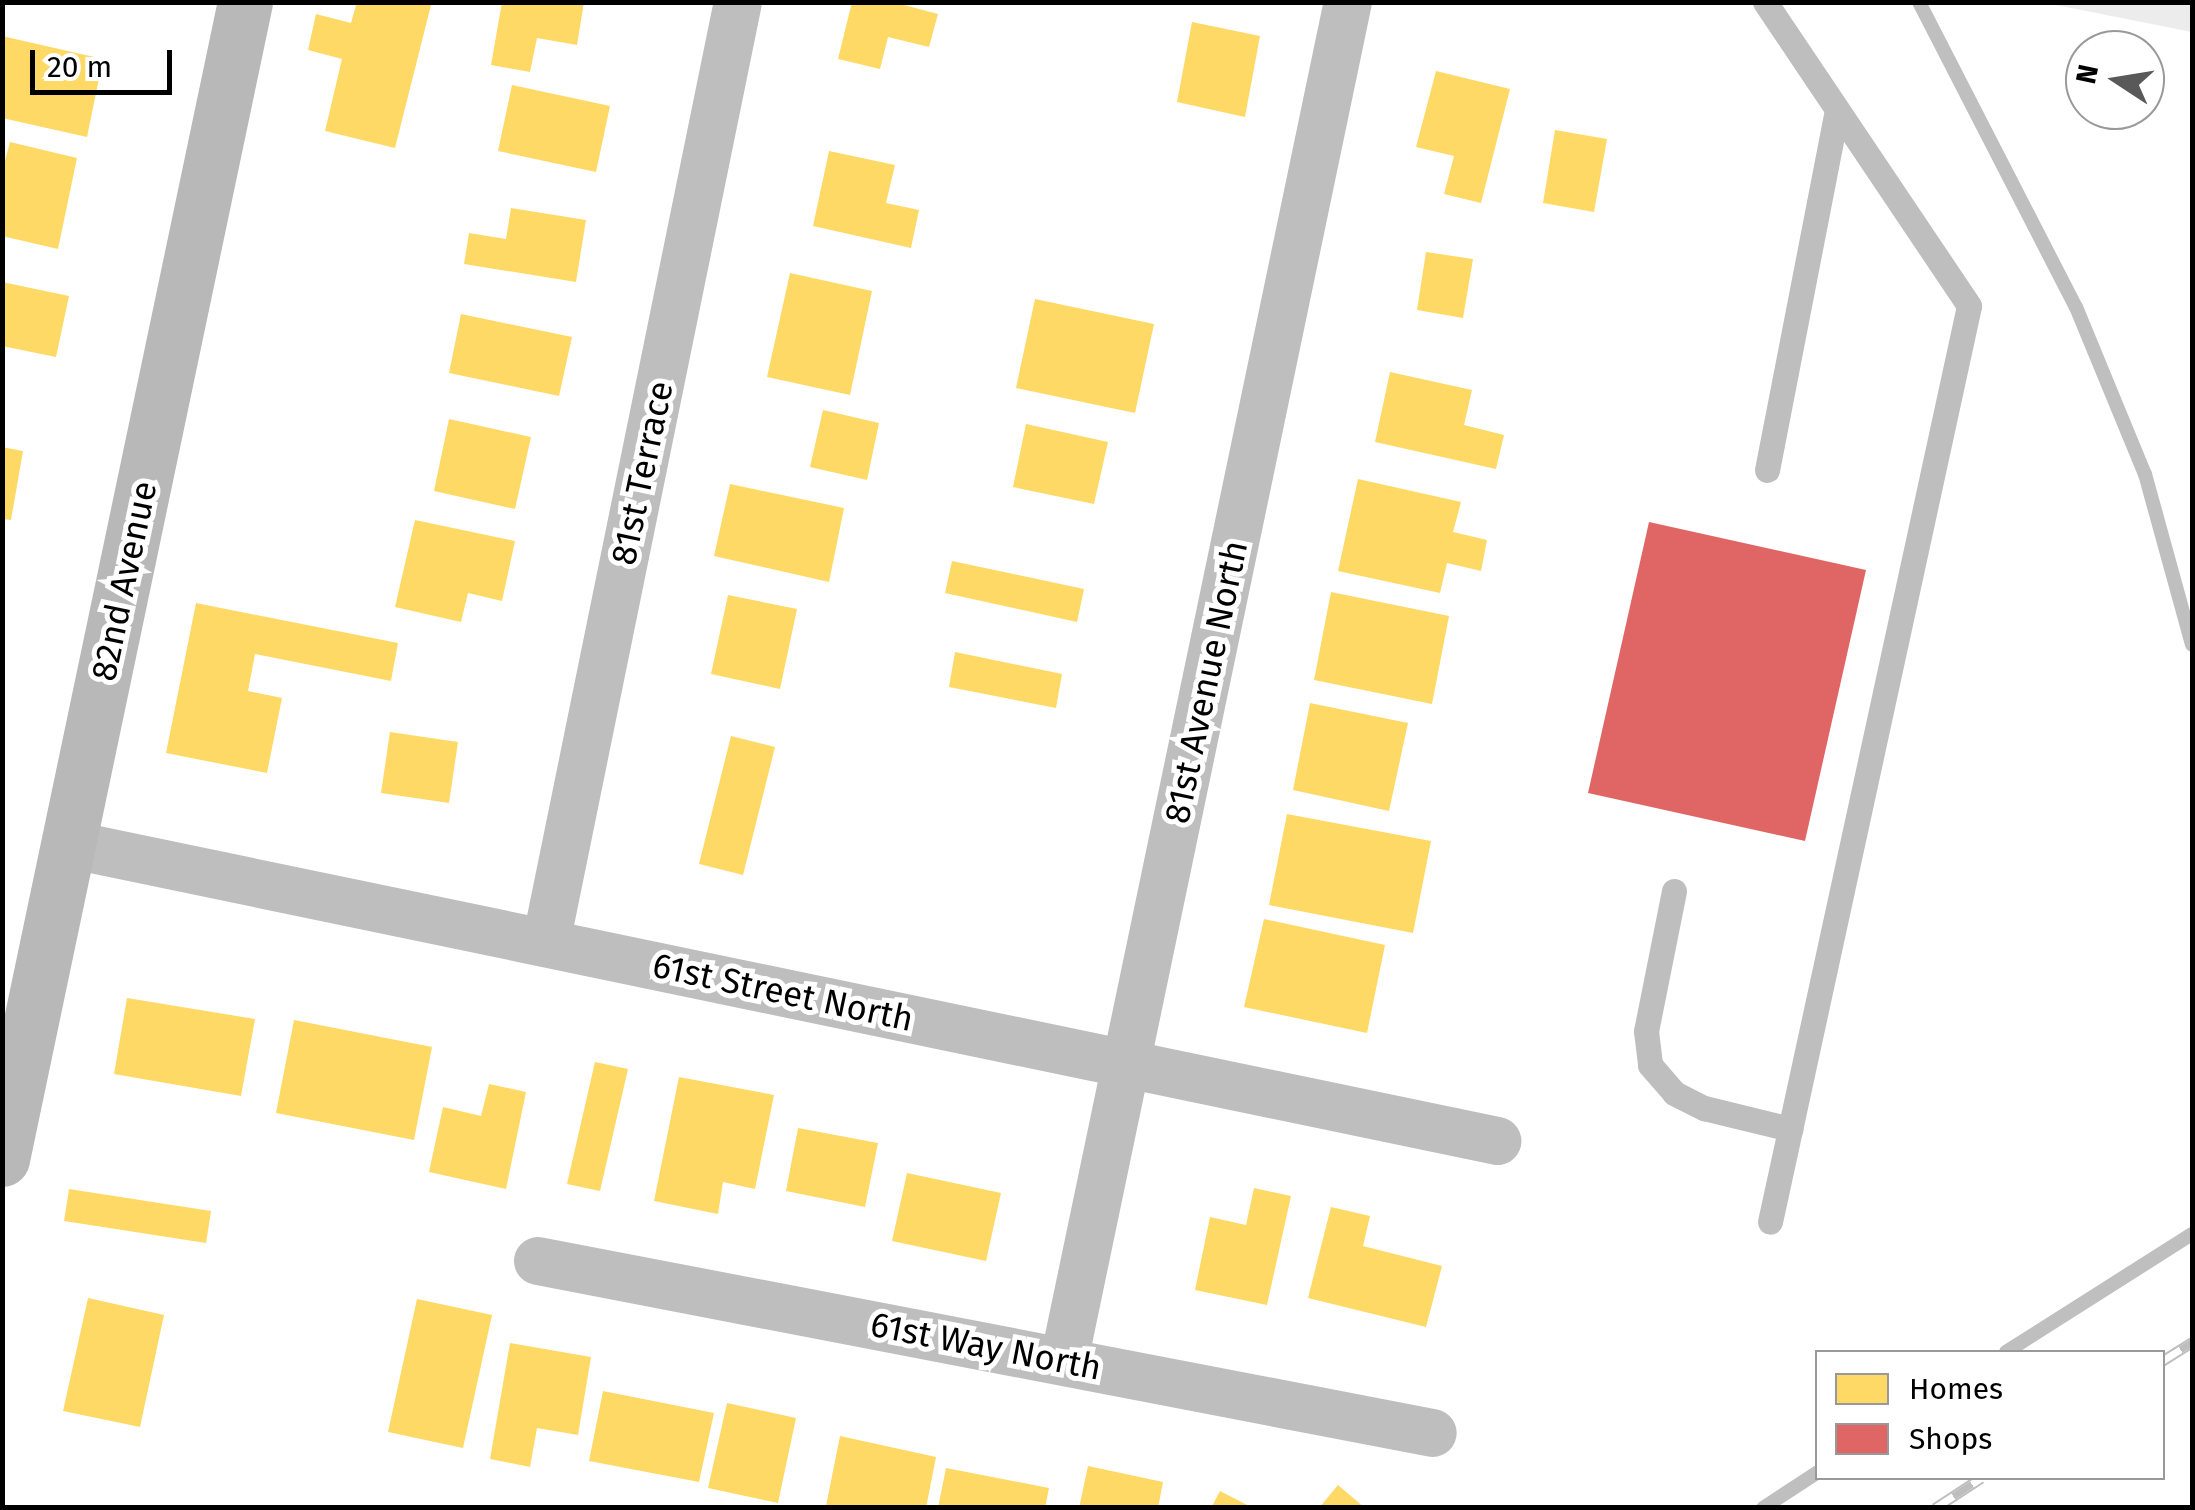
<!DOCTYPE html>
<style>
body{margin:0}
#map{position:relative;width:2195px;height:1510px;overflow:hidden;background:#fff;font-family:"Fira Sans",sans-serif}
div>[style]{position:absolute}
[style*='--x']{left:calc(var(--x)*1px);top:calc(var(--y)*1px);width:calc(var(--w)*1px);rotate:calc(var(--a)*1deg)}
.green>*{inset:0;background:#ececec}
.homes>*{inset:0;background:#ffd966}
.shops>*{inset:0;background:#e06666}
.stream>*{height:14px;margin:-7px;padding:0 7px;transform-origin:7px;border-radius:7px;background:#bfbfbf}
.lane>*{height:25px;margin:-12.5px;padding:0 12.5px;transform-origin:12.5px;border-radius:12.5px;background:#bebebe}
.street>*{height:48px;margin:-24px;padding:0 24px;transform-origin:24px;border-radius:24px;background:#bebebe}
.secondary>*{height:55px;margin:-27.5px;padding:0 27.5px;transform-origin:27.5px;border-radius:27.5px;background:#b8b8b8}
.rail>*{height:11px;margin-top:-5.5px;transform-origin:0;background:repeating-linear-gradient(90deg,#fff 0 22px,#bebebe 0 44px);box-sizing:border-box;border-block:2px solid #bebebe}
span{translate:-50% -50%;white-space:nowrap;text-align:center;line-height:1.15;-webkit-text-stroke:10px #fff;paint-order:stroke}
.street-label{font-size:35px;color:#000}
.frame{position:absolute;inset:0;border:5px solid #000;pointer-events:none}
.legend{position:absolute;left:1815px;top:1350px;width:350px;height:130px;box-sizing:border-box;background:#fff;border:2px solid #999;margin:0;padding:12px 18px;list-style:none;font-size:30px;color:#000}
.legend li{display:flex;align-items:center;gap:20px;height:50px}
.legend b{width:50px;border:2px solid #999}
.north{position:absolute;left:2065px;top:30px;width:100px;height:100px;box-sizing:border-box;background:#fff;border:2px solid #999;border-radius:50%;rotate:282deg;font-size:28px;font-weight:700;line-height:40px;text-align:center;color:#000}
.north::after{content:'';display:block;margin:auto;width:35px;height:45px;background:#595959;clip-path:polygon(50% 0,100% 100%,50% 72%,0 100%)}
.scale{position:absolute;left:30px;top:50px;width:142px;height:45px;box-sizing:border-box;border:5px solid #000;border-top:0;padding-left:12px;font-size:30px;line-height:35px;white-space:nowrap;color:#000;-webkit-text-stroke:8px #fff;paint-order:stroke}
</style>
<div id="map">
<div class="green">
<i style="clip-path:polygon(2046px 3px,2192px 3px,2192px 32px)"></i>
</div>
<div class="homes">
<i style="clip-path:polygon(357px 2px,431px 5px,395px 148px,325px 131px,342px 59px,308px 50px,316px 14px,351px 23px)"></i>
<i style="clip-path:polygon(502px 2px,584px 2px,577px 45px,537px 38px,530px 72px,491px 65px)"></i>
<i style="clip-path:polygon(852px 2px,893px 2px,938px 14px,929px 47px,888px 37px,880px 69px,838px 59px)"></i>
<i style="clip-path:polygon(1192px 22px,1260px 36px,1245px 117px,1177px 102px)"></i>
<i style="clip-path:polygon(2px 36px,103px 59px,87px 137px,2px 118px)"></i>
<i style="clip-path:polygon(1436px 71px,1510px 89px,1481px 203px,1444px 194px,1454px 156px,1416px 147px)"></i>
<i style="clip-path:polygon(512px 85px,610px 106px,596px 172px,498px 151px)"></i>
<i style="clip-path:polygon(1555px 130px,1607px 139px,1594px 212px,1543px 203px)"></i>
<i style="clip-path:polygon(10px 142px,77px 158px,58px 249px,2px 236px,2px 172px)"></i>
<i style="clip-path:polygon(829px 151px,895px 165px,886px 203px,919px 210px,911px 248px,813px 226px)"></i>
<i style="clip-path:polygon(511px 208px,586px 220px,576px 282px,464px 264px,469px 233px,506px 239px)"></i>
<i style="clip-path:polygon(1426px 252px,1473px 259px,1463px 318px,1417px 310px)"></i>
<i style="clip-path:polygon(790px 273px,872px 291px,850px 395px,767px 377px)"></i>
<i style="clip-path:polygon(2px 282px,69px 296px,56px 357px,2px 346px)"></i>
<i style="clip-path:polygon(1035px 299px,1154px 324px,1135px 413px,1016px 388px)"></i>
<i style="clip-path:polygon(461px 314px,572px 337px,559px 396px,449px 373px)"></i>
<i style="clip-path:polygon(1390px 372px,1472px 390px,1464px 425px,1504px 435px,1496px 469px,1375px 442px)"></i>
<i style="clip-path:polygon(823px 410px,879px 423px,867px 480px,810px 467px)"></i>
<i style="clip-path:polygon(449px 419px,531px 437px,515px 509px,434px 491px)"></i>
<i style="clip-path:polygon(1026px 424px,1108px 442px,1094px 504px,1013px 487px)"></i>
<i style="clip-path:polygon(2px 447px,23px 451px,11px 520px,2px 519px)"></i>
<i style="clip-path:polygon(1358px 479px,1461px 502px,1453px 532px,1487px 540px,1481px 571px,1447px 563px,1440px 593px,1338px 571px)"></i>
<i style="clip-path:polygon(730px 484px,844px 508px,829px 582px,714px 556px)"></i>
<i style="clip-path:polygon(415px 520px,515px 541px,502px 601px,468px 593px,461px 622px,395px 607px)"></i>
<i style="clip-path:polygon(952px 561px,1084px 589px,1077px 622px,945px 593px)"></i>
<i style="clip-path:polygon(1331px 592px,1449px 616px,1432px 704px,1314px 680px)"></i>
<i style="clip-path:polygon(728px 595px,797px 609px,780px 689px,711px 674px)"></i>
<i style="clip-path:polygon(196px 603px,398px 643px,391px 681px,255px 654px,248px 691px,282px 698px,267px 773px,166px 753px)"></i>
<i style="clip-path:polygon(955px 652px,1062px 674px,1056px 708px,949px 687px)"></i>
<i style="clip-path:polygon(1310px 703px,1408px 723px,1389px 811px,1293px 790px)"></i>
<i style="clip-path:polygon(390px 732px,458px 742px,449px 803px,381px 793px)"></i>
<i style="clip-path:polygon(731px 736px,775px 747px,743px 875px,699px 864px)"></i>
<i style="clip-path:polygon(1287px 814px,1431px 841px,1413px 933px,1269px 905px)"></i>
<i style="clip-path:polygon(1264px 919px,1385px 945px,1367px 1033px,1244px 1007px)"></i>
<i style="clip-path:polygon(127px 998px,255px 1019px,241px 1096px,114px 1074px)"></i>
<i style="clip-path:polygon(294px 1020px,432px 1047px,414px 1140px,276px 1113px)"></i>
<i style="clip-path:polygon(595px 1062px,628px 1069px,600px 1191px,567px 1184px)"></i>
<i style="clip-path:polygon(679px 1077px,774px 1095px,755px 1189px,723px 1182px,718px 1214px,654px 1201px)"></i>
<i style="clip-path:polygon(489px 1084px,526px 1092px,506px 1189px,429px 1172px,443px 1107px,481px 1116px)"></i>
<i style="clip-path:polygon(798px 1128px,878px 1143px,865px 1207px,786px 1191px)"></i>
<i style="clip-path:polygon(907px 1173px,1001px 1193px,986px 1261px,892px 1241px)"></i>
<i style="clip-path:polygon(1254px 1188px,1291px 1196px,1267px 1305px,1195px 1290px,1210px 1217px,1246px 1225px)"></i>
<i style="clip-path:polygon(69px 1189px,211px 1211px,206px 1243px,64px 1221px)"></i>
<i style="clip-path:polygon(1331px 1207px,1370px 1216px,1363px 1246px,1442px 1266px,1426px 1327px,1308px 1298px)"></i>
<i style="clip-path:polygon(88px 1298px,164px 1315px,140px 1427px,63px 1411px)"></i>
<i style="clip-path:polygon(417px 1299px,492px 1315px,463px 1448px,388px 1432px)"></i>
<i style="clip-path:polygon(510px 1343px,591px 1357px,578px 1435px,537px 1428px,530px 1467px,490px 1459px)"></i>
<i style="clip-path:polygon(603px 1391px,714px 1413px,699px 1482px,589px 1461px)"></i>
<i style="clip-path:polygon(727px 1403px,796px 1418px,778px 1503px,708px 1488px)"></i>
<i style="clip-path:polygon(840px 1436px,936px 1457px,926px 1508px,826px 1506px)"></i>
<i style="clip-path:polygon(1088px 1466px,1163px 1482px,1158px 1508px,1079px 1508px)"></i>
<i style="clip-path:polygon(946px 1468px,1049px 1488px,1045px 1508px,938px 1508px)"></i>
<i style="clip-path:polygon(1338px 1485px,1365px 1508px,1319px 1508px)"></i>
<i style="clip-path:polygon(1220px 1491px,1253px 1508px,1211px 1508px)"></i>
</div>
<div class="shops">
<i style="clip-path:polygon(1649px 522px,1866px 570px,1805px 841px,1588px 793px)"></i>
</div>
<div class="stream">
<i style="--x:1919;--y:2;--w:343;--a:62.8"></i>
<i style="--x:2076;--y:307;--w:181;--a:67.6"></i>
<i style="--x:2145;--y:474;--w:177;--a:74.6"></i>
<i style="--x:2006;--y:1352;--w:220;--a:-32.4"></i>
<i style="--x:1763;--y:1508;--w:66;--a:-33.2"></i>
</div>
<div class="lane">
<i style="--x:1765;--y:2;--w:366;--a:56.1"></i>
<i style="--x:1969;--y:306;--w:937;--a:102.26"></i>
<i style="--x:1767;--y:470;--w:367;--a:-79"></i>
<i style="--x:1674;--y:891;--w:143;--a:101.3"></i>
<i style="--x:1646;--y:1031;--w:34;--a:83"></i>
<i style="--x:1650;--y:1065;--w:37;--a:49"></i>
<i style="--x:1674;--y:1093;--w:34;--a:27"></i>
<i style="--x:1704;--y:1108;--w:89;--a:13.6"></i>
</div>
<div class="street">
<i style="--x:68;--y:844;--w:1460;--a:11.74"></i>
<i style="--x:546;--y:943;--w:960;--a:-78.47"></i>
<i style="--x:538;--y:1261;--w:911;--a:10.88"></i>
<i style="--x:1064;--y:1361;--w:1388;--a:-78.2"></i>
</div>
<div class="secondary">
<i style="--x:2;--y:1159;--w:1182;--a:-78.14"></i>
</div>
<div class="rail">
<i style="--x:2162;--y:1361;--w:36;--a:-32"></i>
<i style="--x:1935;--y:1508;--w:55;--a:-33.1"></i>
</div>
<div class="street-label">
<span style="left:642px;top:473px;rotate:-78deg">81st Terrace</span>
<span style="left:124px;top:581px;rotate:-78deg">82nd Avenue</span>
<span style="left:1206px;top:682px;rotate:-78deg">81st Avenue North</span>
<span style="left:783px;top:992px;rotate:12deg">61st Street North</span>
<span style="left:986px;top:1346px;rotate:11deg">61st Way North</span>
</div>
<div class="frame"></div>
<ul class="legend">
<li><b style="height:28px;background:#ffd966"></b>Homes</li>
<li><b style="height:28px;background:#e06666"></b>Shops</li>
</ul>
<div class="north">N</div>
<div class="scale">20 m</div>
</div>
